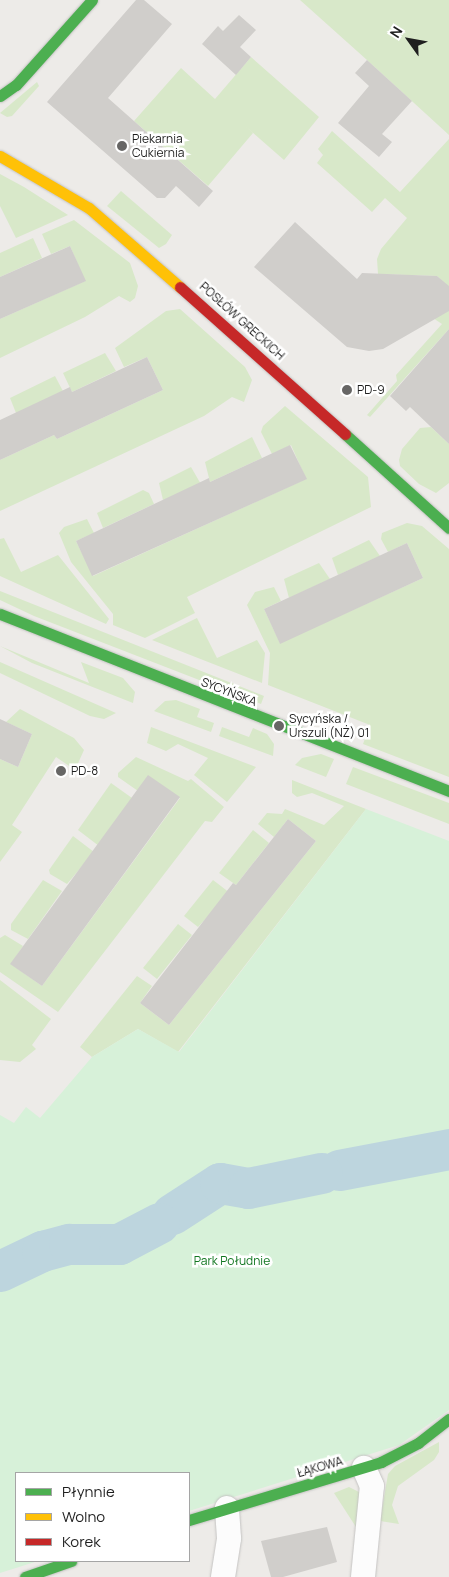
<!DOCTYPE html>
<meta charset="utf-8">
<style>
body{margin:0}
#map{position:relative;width:449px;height:1577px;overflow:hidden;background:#edebe8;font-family:Manrope,sans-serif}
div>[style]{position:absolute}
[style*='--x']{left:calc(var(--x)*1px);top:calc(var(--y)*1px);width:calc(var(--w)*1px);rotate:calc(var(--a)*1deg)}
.grass>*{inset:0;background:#d8e8c9}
.park>*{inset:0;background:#d7f1d9}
.river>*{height:41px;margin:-20.5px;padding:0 20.5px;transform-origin:20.5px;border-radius:20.5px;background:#bdd5de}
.building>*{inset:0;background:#d0cecb}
.roads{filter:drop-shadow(0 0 1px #c4c3c2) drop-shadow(0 0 1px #c4c3c2)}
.street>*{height:24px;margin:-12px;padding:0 12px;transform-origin:12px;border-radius:12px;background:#fcfcfc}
.fast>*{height:11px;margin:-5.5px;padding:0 5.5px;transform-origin:5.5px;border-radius:5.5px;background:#4caf50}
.slow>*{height:11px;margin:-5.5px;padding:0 5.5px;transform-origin:5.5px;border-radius:5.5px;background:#ffc107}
.jam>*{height:11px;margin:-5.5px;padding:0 5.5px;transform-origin:5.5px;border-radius:5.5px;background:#c62828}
.dots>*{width:14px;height:14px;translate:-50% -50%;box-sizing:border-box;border:2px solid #fff;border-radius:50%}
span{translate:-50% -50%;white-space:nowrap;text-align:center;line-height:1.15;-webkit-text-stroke:5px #fff;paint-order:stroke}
.poi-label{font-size:12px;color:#1f1f1f}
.left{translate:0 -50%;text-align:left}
.street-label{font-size:12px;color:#1f1f1f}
.park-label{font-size:12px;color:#127721}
.legend{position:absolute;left:15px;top:1472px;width:175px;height:90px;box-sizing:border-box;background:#fff;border:1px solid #a5a5a5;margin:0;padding:6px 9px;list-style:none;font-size:15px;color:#1f1f1f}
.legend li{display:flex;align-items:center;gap:10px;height:25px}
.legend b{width:25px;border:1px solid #a5a5a5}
.north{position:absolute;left:384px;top:15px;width:50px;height:50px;-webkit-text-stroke:4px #fff;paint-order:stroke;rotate:302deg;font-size:14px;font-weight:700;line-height:20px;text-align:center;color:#1f1f1f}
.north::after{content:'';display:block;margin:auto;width:18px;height:22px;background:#1f1f1f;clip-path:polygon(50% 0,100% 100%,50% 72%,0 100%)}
</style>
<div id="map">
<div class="grass">
<i style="clip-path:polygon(300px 0,449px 0,449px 135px,367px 60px)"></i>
<i style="clip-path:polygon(251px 57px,319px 117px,284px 160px,243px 124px,253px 133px,208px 186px,134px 121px,181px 68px,215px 99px)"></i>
<i style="clip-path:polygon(37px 82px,39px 86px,12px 116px,7px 117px,0 113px)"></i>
<i style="clip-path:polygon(332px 131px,400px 192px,449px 139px,449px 287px,437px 276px,378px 274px,377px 259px,381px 249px,407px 218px,385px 198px,372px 212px,317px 163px,323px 155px,318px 149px)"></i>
<i style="clip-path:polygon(0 174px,24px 187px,68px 215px,16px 238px,0 206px)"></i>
<i style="clip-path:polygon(121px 191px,172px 235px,166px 244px,159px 248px,107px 206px)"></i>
<i style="clip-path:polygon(74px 220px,130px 263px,138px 286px,135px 298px,130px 302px,119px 296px,85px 317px,0 358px,0 319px,85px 281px,70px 246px,51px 254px,42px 234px)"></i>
<i style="clip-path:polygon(33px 238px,42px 258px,0 277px,0 253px)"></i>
<i style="clip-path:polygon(449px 293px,449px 329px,370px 417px,367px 415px,397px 381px,396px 375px,442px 324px,430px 316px)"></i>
<i style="clip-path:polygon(180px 309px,245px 367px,252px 380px,244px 402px,232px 397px,204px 416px,0 511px,0 460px,54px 435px,57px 439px,163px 390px,147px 357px,124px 367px,115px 348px,166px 311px)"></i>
<i style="clip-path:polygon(105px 353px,116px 371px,72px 392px,63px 373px)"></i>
<i style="clip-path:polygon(55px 376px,65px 395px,16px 413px,10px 398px)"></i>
<i style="clip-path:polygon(285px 406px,368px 477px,371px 507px,187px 597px,195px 613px,145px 638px,113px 625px,113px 614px,71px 562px,59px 533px,64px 527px,87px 519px,94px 533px,76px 541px,93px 576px,306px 479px,291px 445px,272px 454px,261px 432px,263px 426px)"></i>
<i style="clip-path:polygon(431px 427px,449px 444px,449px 483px,436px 493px,419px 484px,400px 466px,399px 460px,402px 449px,420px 428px)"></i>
<i style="clip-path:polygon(252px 437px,262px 458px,210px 482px,205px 462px)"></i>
<i style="clip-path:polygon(191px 467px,202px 486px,163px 500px,159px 483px)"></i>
<i style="clip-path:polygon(143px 490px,149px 493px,154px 504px,103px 528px,97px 513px)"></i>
<i style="clip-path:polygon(407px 523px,422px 526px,449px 549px,449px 777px,363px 744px,370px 725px,268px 685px,270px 653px,247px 605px,255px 592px,274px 587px,281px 601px,264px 609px,280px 643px,423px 578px,407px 543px,388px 552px,381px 539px,382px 533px)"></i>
<i style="clip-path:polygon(4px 538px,21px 572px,58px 555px,109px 619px,106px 624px,0 576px,0 539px)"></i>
<i style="clip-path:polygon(369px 540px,380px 556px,338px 575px,332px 558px)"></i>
<i style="clip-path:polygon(319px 563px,330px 579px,289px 598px,284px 579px)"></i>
<i style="clip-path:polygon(0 591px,264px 696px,261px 704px,34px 616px,0 600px)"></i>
<i style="clip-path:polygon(197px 618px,217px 658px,257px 640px,265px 653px,262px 683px,152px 640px)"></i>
<i style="clip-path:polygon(0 646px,89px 683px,81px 662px,123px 678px,135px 692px,133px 703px,32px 663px)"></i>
<i style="clip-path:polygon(0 662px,16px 669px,116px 713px,104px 719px,90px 716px,0 673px)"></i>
<i style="clip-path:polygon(176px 700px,200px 709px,197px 717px,214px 723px,211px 732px,154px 711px,165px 701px)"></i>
<i style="clip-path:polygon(20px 709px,74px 738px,84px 750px,75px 770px,56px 757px,12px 825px,22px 832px,0 862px,0 759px,18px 767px,32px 734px,6px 722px)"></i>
<i style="clip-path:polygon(151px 727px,256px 767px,227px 802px,194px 775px,208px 758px,178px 744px,166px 751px,147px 743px)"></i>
<i style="clip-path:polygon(222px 727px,249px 737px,253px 728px,267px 734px,274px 744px,273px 756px,219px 736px)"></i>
<i style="clip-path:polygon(321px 754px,334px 759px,326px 777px,295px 765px,302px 758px)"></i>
<i style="clip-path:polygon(136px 757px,188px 781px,191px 779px,224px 807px,212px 822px,205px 821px,58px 1012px,0 972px,0 938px,5px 935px,23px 946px,11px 964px,42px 986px,180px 798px,138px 791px,118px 777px,118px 773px)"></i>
<i style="clip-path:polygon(353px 767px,449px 803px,449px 824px,346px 784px)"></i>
<i style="clip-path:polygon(292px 780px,366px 809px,178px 1052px,138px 1029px,92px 1057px,80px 1047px,137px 976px,152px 986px,140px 1003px,169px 1025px,316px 841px,288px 819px,274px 837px,258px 824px,267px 813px,282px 814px,285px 809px,324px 825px,344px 806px,312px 793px,297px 797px,292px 793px)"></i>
<i style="clip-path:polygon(111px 783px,132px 798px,99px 846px,78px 830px)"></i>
<i style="clip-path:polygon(253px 830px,269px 843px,236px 885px,219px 873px)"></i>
<i style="clip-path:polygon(73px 836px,94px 852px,67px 884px,50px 874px,49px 870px)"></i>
<i style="clip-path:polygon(43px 880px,62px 891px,28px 939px,11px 930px,11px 924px)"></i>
<i style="clip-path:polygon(213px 880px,230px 893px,198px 927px,184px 916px)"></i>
<i style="clip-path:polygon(178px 924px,192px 935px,157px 979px,143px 968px)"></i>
<i style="clip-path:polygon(0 980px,51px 1019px,32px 1045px,36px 1049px,20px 1062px,0 1060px)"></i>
<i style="clip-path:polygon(439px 1442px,439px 1452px,434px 1460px,398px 1486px,392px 1505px,399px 1524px,380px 1521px,388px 1474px,395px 1466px)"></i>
<i style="clip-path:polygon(349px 1487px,361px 1493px,356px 1527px,334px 1493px)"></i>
</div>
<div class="park">
<i style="clip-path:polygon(366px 809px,449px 841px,449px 1410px,399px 1445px,189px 1511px,189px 1473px,16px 1473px,16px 1561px,38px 1561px,0 1573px,0 1115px,14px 1123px,26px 1107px,40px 1118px,92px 1057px,138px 1029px,179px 1052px)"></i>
</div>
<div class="river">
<i style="--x:339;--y:1170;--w:112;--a:-10.8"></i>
<i style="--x:172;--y:1214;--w:57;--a:-32.9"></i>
<i style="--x:220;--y:1183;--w:28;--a:10"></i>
<i style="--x:248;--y:1188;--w:75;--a:-11.6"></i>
<i style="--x:0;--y:1271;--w:47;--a:-25.5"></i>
<i style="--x:42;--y:1251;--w:28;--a:-15"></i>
<i style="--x:69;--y:1244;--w:50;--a:0"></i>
<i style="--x:119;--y:1244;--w:45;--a:-27.7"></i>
</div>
<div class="building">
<i style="clip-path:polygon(136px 0,144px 0,172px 24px,108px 98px,213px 191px,199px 207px,176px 186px,165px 198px,157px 198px,47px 102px)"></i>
<i style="clip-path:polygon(239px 15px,256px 30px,240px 47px,251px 57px,236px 75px,202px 44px,218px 26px,223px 31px)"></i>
<i style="clip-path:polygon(367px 60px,412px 101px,382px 134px,392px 142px,379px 157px,338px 123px,369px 86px,355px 73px)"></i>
<i style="clip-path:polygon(295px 222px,357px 279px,362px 273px,437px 276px,449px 286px,449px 311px,383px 349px,369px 351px,347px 347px,254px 267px)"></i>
<i style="clip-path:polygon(70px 246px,86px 281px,0 319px,0 277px)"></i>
<i style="clip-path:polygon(449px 329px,449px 444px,410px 407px,406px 411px,390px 396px)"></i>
<i style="clip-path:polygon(147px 357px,163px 390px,57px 439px,54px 435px,0 460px,0 420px,70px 387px,72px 392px)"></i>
<i style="clip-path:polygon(290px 445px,307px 479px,92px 576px,76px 541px,209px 478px,210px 482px)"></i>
<i style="clip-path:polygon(407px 543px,423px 578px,280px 644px,264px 609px)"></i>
<i style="clip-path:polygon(0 719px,32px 734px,18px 767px,0 759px)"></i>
<i style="clip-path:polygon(148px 775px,180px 797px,42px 986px,10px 964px)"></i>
<i style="clip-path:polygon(288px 819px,316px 841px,169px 1025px,140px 1003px,233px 883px,236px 885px)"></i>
<i style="clip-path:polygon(327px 1527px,337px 1562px,283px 1577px,271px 1577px,261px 1541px)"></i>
</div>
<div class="roads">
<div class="street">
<i style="--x:223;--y:1577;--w:39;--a:-81"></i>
<i style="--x:229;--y:1538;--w:30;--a:-94"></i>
<i style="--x:363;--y:1577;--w:91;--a:-84.4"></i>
<i style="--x:372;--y:1486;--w:20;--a:-114"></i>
</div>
<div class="fast">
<i style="--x:0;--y:96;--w:19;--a:-35"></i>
<i style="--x:16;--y:85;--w:114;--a:-48.2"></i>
<i style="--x:345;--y:434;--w:140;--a:42.1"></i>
<i style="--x:0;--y:614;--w:483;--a:21.5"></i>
<i style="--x:189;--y:1520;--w:201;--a:-16.8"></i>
<i style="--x:381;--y:1462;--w:42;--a:-27.2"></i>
<i style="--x:418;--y:1443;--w:39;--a:-38"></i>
<i style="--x:25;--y:1577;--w:49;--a:-19.2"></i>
</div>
<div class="slow">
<i style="--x:0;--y:156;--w:103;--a:30.3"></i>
<i style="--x:89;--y:208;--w:121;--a:41"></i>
</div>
<div class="jam">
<i style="--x:180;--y:287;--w:221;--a:41.7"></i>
</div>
</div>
<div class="dots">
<i style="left:122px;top:146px;background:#676665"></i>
<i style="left:347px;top:390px;background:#676665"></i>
<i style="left:279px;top:726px;background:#676665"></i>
<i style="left:61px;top:771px;background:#676665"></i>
</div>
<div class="poi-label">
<span class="left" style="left:132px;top:146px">Piekarnia<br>Cukiernia</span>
<span class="left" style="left:357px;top:390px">PD-9</span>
<span class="left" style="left:289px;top:726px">Sycyńska /<br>Urszuli (NŻ) 01</span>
<span class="left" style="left:71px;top:771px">PD-8</span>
</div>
<div class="street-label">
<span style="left:242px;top:321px;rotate:42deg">POSŁÓW GRECKICH</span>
<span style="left:229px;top:692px;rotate:21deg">SYCYŃSKA</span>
<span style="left:320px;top:1467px;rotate:-16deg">ŁĄKOWA</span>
</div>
<div class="park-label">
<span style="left:232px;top:1261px">Park Południe</span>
</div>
<ul class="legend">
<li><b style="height:6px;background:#4caf50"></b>Płynnie</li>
<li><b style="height:6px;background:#ffc107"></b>Wolno</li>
<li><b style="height:6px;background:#c62828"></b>Korek</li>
</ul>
<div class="north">N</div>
</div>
